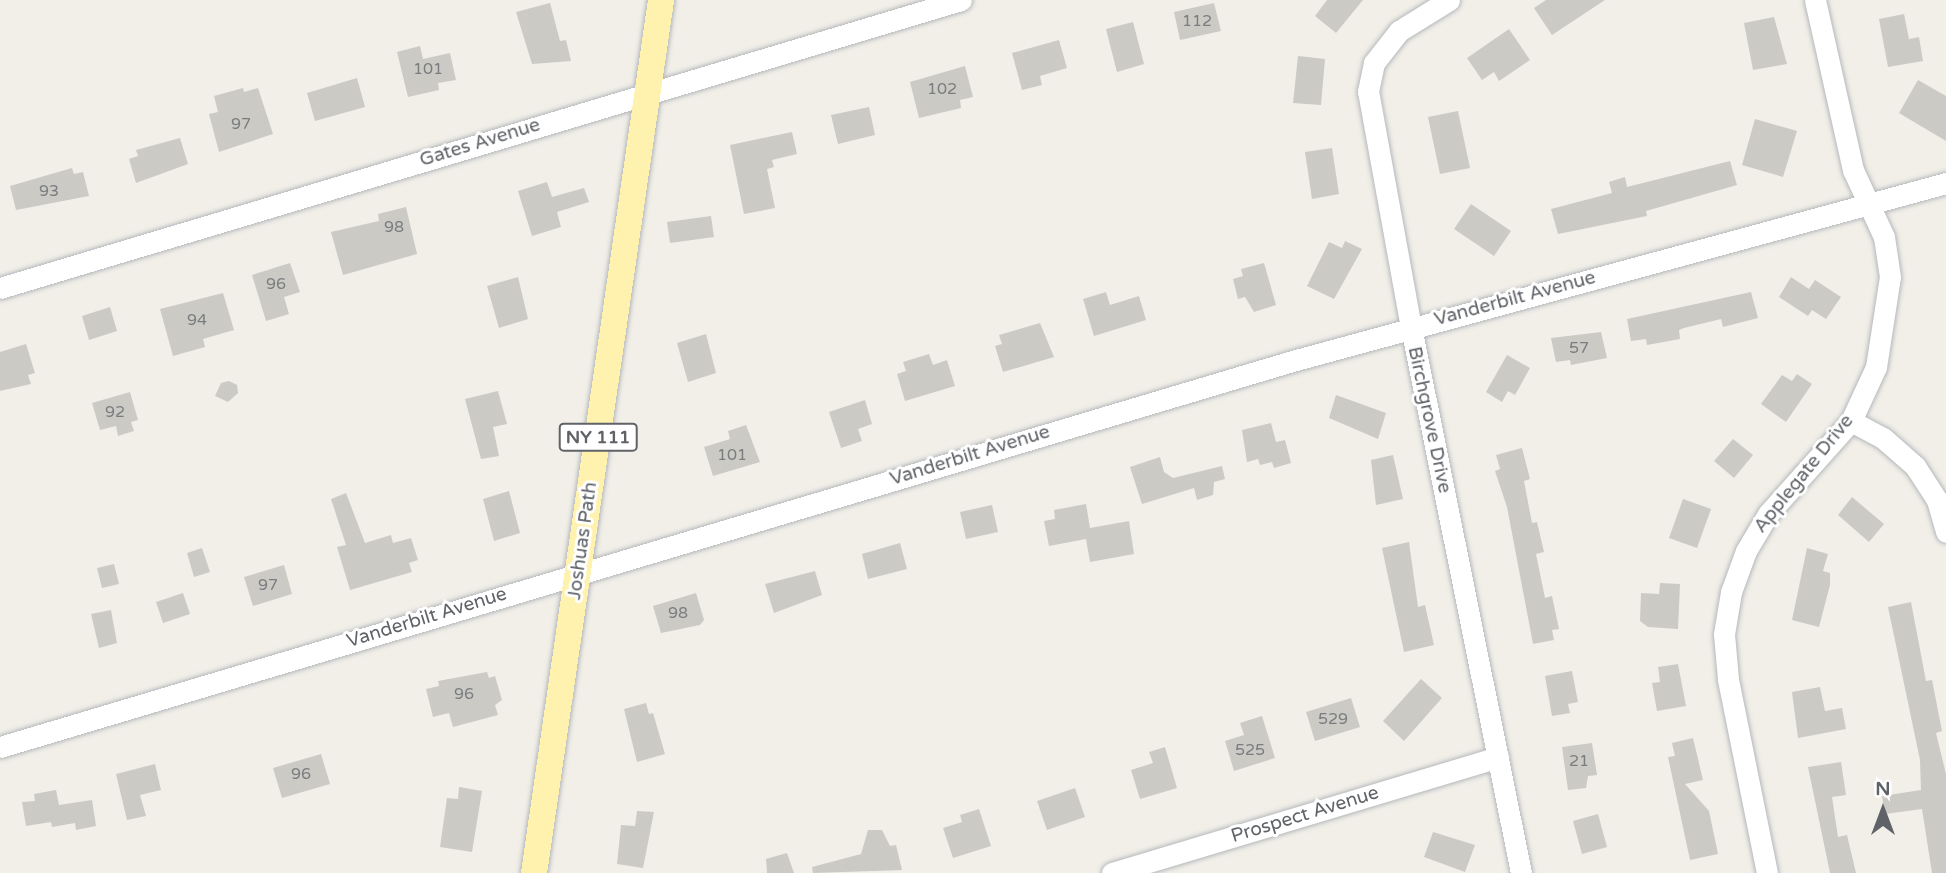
<!DOCTYPE html>
<style>
body{margin:0}
#map{position:relative;width:1946px;height:873px;overflow:hidden;background:#f1efe8;font-family:"Varela Round",sans-serif}
div>[style]{position:absolute}
[style*='--x']{left:calc(var(--x)*1px);top:calc(var(--y)*1px);width:calc(var(--w)*1px);rotate:calc(var(--a)*1deg)}
.building>*{inset:0;background:#cccac5}
.roads{filter:drop-shadow(0 0 2px #b5b8bc) drop-shadow(0 0 2px #b5b8bc)}
.minor>*{height:21px;margin:-10.5px;padding:0 10.5px;transform-origin:10.5px;border-radius:10.5px;background:#fff}
.major>*{height:26px;margin:-13px;padding:0 13px;transform-origin:13px;border-radius:13px;background:#fff2af}
span{translate:-50% -50%;white-space:nowrap;text-align:center;line-height:1.15;-webkit-text-stroke:6px #fff;paint-order:stroke}
.number-label{font-size:16px;color:#7a7d7f}
.number-label span{-webkit-text-stroke-width:0}
.shield-label span{padding:2px 5px;background:#fff;border:2px solid;border-radius:5px;-webkit-text-stroke-width:0}
.shield-label{font-size:18px;color:#5f6368;font-weight:700}
.street-label{font-size:19px;color:#5f6368}
.north{position:absolute;left:1848px;top:775px;width:70px;height:70px;-webkit-text-stroke:5px #fff;paint-order:stroke;rotate:0deg;font-size:19px;font-weight:700;line-height:28px;text-align:center;color:#5f6368}
.north::after{content:'';display:block;margin:auto;width:24px;height:32px;background:#5f6368;clip-path:polygon(50% 0,100% 100%,50% 72%,0 100%)}
</style>
<div id="map">
<div class="building">
<i style="clip-path:polygon(1327px 0,1363px 0,1336px 33px,1315px 16px)"></i>
<i style="clip-path:polygon(1546px 0,1605px 0,1552px 35px,1534px 8px)"></i>
<i style="clip-path:polygon(550px 3px,560px 41px,566px 40px,571px 61px,532px 64px,516px 12px)"></i>
<i style="clip-path:polygon(1214px 3px,1221px 31px,1180px 40px,1174px 12px)"></i>
<i style="clip-path:polygon(1904px 14px,1909px 39px,1919px 37px,1923px 61px,1888px 67px,1879px 19px)"></i>
<i style="clip-path:polygon(1774px 17px,1787px 64px,1753px 70px,1744px 23px)"></i>
<i style="clip-path:polygon(1133px 22px,1144px 64px,1117px 72px,1106px 29px)"></i>
<i style="clip-path:polygon(1509px 29px,1530px 60px,1499px 81px,1494px 72px,1482px 80px,1467px 58px)"></i>
<i style="clip-path:polygon(1059px 40px,1067px 68px,1040px 76px,1042px 85px,1022px 90px,1012px 53px)"></i>
<i style="clip-path:polygon(420px 46px,423px 59px,450px 53px,456px 80px,438px 83px,439px 90px,408px 97px,397px 52px)"></i>
<i style="clip-path:polygon(1298px 56px,1325px 59px,1321px 105px,1293px 103px)"></i>
<i style="clip-path:polygon(965px 66px,973px 97px,960px 100px,961px 108px,919px 118px,910px 82px)"></i>
<i style="clip-path:polygon(357px 78px,365px 107px,315px 121px,307px 93px)"></i>
<i style="clip-path:polygon(1918px 80px,1946px 96px,1946px 141px,1899px 113px)"></i>
<i style="clip-path:polygon(243px 88px,244px 92px,258px 88px,273px 134px,219px 152px,209px 114px,218px 112px,214px 96px)"></i>
<i style="clip-path:polygon(869px 107px,875px 135px,838px 144px,831px 115px)"></i>
<i style="clip-path:polygon(1458px 111px,1470px 168px,1440px 174px,1428px 117px)"></i>
<i style="clip-path:polygon(1755px 119px,1797px 131px,1783px 177px,1742px 165px)"></i>
<i style="clip-path:polygon(792px 132px,797px 154px,772px 160px,774px 167px,767px 169px,775px 208px,744px 214px,730px 145px)"></i>
<i style="clip-path:polygon(180px 138px,188px 164px,136px 183px,129px 159px,138px 156px,136px 150px)"></i>
<i style="clip-path:polygon(1332px 148px,1339px 194px,1312px 199px,1305px 152px)"></i>
<i style="clip-path:polygon(1730px 161px,1737px 185px,1646px 211px,1647px 216px,1558px 234px,1551px 209px,1612px 193px,1609px 182px,1625px 177px,1627px 187px)"></i>
<i style="clip-path:polygon(72px 168px,74px 174px,83px 172px,89px 196px,16px 210px,10px 186px)"></i>
<i style="clip-path:polygon(547px 182px,552px 197px,584px 188px,589px 202px,557px 212px,561px 227px,532px 236px,518px 191px)"></i>
<i style="clip-path:polygon(1471px 204px,1511px 231px,1494px 256px,1454px 229px)"></i>
<i style="clip-path:polygon(406px 207px,417px 254px,343px 275px,331px 232px,379px 221px,378px 214px)"></i>
<i style="clip-path:polygon(711px 216px,714px 237px,670px 243px,667px 222px)"></i>
<i style="clip-path:polygon(1345px 241px,1362px 249px,1334px 299px,1307px 286px,1329px 242px,1342px 248px)"></i>
<i style="clip-path:polygon(290px 263px,300px 292px,284px 297px,289px 314px,266px 321px,252px 275px)"></i>
<i style="clip-path:polygon(1264px 263px,1276px 305px,1254px 312px,1245px 297px,1238px 299px,1233px 279px,1243px 276px,1241px 269px)"></i>
<i style="clip-path:polygon(518px 277px,528px 319px,499px 328px,487px 286px)"></i>
<i style="clip-path:polygon(1791px 277px,1809px 289px,1815px 280px,1841px 297px,1826px 319px,1812px 310px,1808px 316px,1779px 297px)"></i>
<i style="clip-path:polygon(1106px 292px,1110px 305px,1139px 296px,1146px 320px,1094px 336px,1083px 299px)"></i>
<i style="clip-path:polygon(1751px 292px,1758px 318px,1723px 327px,1721px 319px,1684px 328px,1679px 330px,1680px 339px,1647px 345px,1646px 339px,1631px 341px,1627px 319px)"></i>
<i style="clip-path:polygon(223px 293px,234px 330px,203px 339px,205px 347px,173px 356px,160px 309px)"></i>
<i style="clip-path:polygon(110px 307px,117px 331px,89px 340px,82px 316px)"></i>
<i style="clip-path:polygon(1040px 323px,1054px 357px,1003px 372px,995px 346px,1002px 344px,999px 335px)"></i>
<i style="clip-path:polygon(1601px 332px,1607px 358px,1571px 365px,1570px 360px,1556px 362px,1551px 338px)"></i>
<i style="clip-path:polygon(706px 334px,716px 373px,688px 382px,677px 343px)"></i>
<i style="clip-path:polygon(26px 344px,35px 373px,28px 375px,31px 384px,0 391px,0 352px)"></i>
<i style="clip-path:polygon(929px 354px,933px 365px,947px 360px,955px 386px,905px 401px,897px 374px,906px 371px,903px 362px)"></i>
<i style="clip-path:polygon(1507px 355px,1530px 368px,1515px 395px,1508px 391px,1502px 402px,1486px 392px)"></i>
<i style="clip-path:polygon(1797px 374px,1812px 384px,1786px 422px,1761px 404px,1782px 375px,1792px 381px)"></i>
<i style="clip-path:polygon(229px 381px,237px 385px,238px 393px,228px 402px,215px 396px,221px 383px)"></i>
<i style="clip-path:polygon(498px 391px,507px 424px,493px 427px,499px 456px,481px 459px,465px 399px)"></i>
<i style="clip-path:polygon(130px 392px,138px 420px,131px 422px,134px 431px,118px 436px,116px 426px,100px 430px,92px 403px)"></i>
<i style="clip-path:polygon(1336px 395px,1386px 413px,1378px 439px,1329px 418px)"></i>
<i style="clip-path:polygon(865px 400px,872px 424px,858px 429px,862px 441px,841px 448px,829px 412px)"></i>
<i style="clip-path:polygon(1271px 423px,1276px 442px,1285px 440px,1291px 463px,1274px 468px,1272px 462px,1260px 465px,1258px 459px,1247px 462px,1242px 430px)"></i>
<i style="clip-path:polygon(746px 425px,760px 462px,713px 476px,704px 447px,730px 439px,728px 431px)"></i>
<i style="clip-path:polygon(1733px 439px,1753px 455px,1734px 478px,1714px 461px)"></i>
<i style="clip-path:polygon(1522px 448px,1530px 479px,1524px 481px,1532px 523px,1537px 522px,1544px 552px,1536px 554px,1545px 598px,1552px 596px,1559px 629px,1552px 630px,1554px 640px,1533px 644px,1507px 507px,1495px 471px,1500px 469px,1496px 455px)"></i>
<i style="clip-path:polygon(1393px 455px,1403px 499px,1376px 505px,1371px 460px)"></i>
<i style="clip-path:polygon(1160px 457px,1164px 472px,1173px 478px,1222px 466px,1225px 479px,1214px 482px,1213px 495px,1197px 500px,1194px 488px,1142px 504px,1130px 467px)"></i>
<i style="clip-path:polygon(509px 491px,520px 533px,494px 541px,483px 499px)"></i>
<i style="clip-path:polygon(346px 493px,365px 543px,391px 535px,393px 543px,411px 538px,418px 560px,409px 563px,412px 572px,350px 590px,337px 547px,346px 545px,331px 499px)"></i>
<i style="clip-path:polygon(1852px 497px,1884px 524px,1869px 542px,1838px 515px)"></i>
<i style="clip-path:polygon(1683px 499px,1711px 509px,1697px 548px,1669px 538px)"></i>
<i style="clip-path:polygon(1086px 504px,1090px 528px,1129px 521px,1134px 554px,1090px 562px,1086px 539px,1049px 546px,1044px 521px,1055px 519px,1054px 510px)"></i>
<i style="clip-path:polygon(992px 505px,998px 532px,966px 539px,960px 512px)"></i>
<i style="clip-path:polygon(1409px 542px,1418px 607px,1425px 605px,1434px 645px,1404px 652px,1382px 548px)"></i>
<i style="clip-path:polygon(900px 543px,907px 569px,868px 579px,862px 554px)"></i>
<i style="clip-path:polygon(202px 548px,210px 572px,194px 577px,187px 553px)"></i>
<i style="clip-path:polygon(1807px 548px,1828px 554px,1823px 571px,1830px 573px,1830px 585px,1819px 627px,1792px 620px)"></i>
<i style="clip-path:polygon(114px 564px,119px 584px,102px 588px,97px 568px)"></i>
<i style="clip-path:polygon(284px 565px,292px 594px,253px 606px,244px 577px)"></i>
<i style="clip-path:polygon(815px 571px,822px 595px,774px 613px,765px 584px)"></i>
<i style="clip-path:polygon(1660px 583px,1680px 584px,1678px 629px,1648px 627px,1640px 621px,1641px 593px,1659px 594px)"></i>
<i style="clip-path:polygon(183px 593px,190px 614px,163px 623px,156px 602px)"></i>
<i style="clip-path:polygon(696px 593px,704px 620px,700px 625px,661px 633px,653px 606px)"></i>
<i style="clip-path:polygon(1911px 602px,1926px 681px,1932px 680px,1942px 731px,1936px 733px,1946px 774px,1946px 873px,1932px 873px,1922px 809px,1885px 814px,1882px 796px,1921px 790px,1920px 760px,1888px 607px)"></i>
<i style="clip-path:polygon(111px 610px,117px 643px,99px 648px,91px 614px)"></i>
<i style="clip-path:polygon(1678px 664px,1686px 706px,1657px 711px,1652px 683px,1660px 682px,1658px 667px)"></i>
<i style="clip-path:polygon(1572px 671px,1578px 702px,1568px 704px,1570px 713px,1552px 716px,1545px 676px)"></i>
<i style="clip-path:polygon(487px 672px,489px 678px,495px 676px,502px 700px,495px 705px,498px 715px,453px 727px,449px 713px,433px 717px,426px 689px,439px 686px,438px 681px)"></i>
<i style="clip-path:polygon(1421px 679px,1442px 698px,1404px 741px,1383px 721px)"></i>
<i style="clip-path:polygon(1820px 687px,1825px 711px,1842px 708px,1846px 729px,1798px 738px,1792px 692px)"></i>
<i style="clip-path:polygon(1351px 698px,1360px 727px,1315px 741px,1306px 712px)"></i>
<i style="clip-path:polygon(646px 703px,649px 714px,653px 713px,665px 754px,637px 762px,624px 709px)"></i>
<i style="clip-path:polygon(1262px 716px,1275px 758px,1234px 771px,1225px 741px,1244px 735px,1240px 723px)"></i>
<i style="clip-path:polygon(1693px 738px,1703px 780px,1685px 784px,1709px 811px,1718px 854px,1690px 860px,1668px 757px,1675px 756px,1672px 743px)"></i>
<i style="clip-path:polygon(1592px 743px,1597px 775px,1588px 776px,1586px 788px,1568px 790px,1562px 747px)"></i>
<i style="clip-path:polygon(1165px 747px,1177px 788px,1140px 799px,1131px 770px,1153px 763px,1149px 752px)"></i>
<i style="clip-path:polygon(321px 754px,330px 784px,282px 798px,273px 768px)"></i>
<i style="clip-path:polygon(1841px 762px,1846px 795px,1832px 797px,1838px 837px,1847px 835px,1856px 873px,1830px 873px,1808px 767px)"></i>
<i style="clip-path:polygon(155px 764px,161px 790px,140px 795px,146px 816px,127px 820px,116px 774px)"></i>
<i style="clip-path:polygon(459px 787px,482px 791px,472px 852px,440px 847px,447px 798px,458px 799px)"></i>
<i style="clip-path:polygon(1075px 788px,1085px 817px,1047px 830px,1037px 801px)"></i>
<i style="clip-path:polygon(56px 790px,59px 805px,92px 800px,96px 826px,76px 830px,75px 823px,52px 827px,51px 822px,26px 826px,22px 802px,35px 801px,34px 794px)"></i>
<i style="clip-path:polygon(979px 809px,991px 846px,953px 858px,943px 828px,962px 822px,960px 815px)"></i>
<i style="clip-path:polygon(637px 811px,654px 812px,643px 868px,617px 864px,621px 825px,635px 826px)"></i>
<i style="clip-path:polygon(1598px 814px,1607px 847px,1582px 854px,1573px 821px)"></i>
<i style="clip-path:polygon(868px 830px,882px 830px,890px 846px,896px 845px,902px 870px,813px 873px,812px 867px,861px 854px)"></i>
<i style="clip-path:polygon(1433px 832px,1475px 845px,1465px 872px,1424px 857px)"></i>
<i style="clip-path:polygon(787px 853px,794px 873px,767px 873px,766px 859px)"></i>
</div>
<div class="roads">
<div class="minor">
<i style="--x:1449;--y:0;--w:59;--a:148.2"></i>
<i style="--x:1399;--y:31;--w:41;--a:128"></i>
<i style="--x:1374;--y:63;--w:29;--a:102"></i>
<i style="--x:1368;--y:91;--w:240;--a:79.7"></i>
<i style="--x:1411;--y:327;--w:557;--a:78.61"></i>
<i style="--x:0;--y:288;--w:1003;--a:-16.68"></i>
<i style="--x:1851;--y:421;--w:36;--a:28"></i>
<i style="--x:1883;--y:438;--w:43;--a:41.2"></i>
<i style="--x:1915;--y:466;--w:40;--a:57.1"></i>
<i style="--x:1937;--y:500;--w:33;--a:74"></i>
<i style="--x:0;--y:747;--w:1353;--a:-16.63"></i>
<i style="--x:1296;--y:360;--w:674;--a:-15.23"></i>
<i style="--x:1112;--y:873;--w:403;--a:-16.7"></i>
<i style="--x:1767;--y:873;--w:198;--a:-101.4"></i>
<i style="--x:1728;--y:679;--w:45;--a:-95.1"></i>
<i style="--x:1724;--y:634;--w:43;--a:-80.5"></i>
<i style="--x:1731;--y:592;--w:44;--a:-69.9"></i>
<i style="--x:1746;--y:551;--w:43;--a:-59.3"></i>
<i style="--x:1768;--y:514;--w:125;--a:-48.3"></i>
<i style="--x:1851;--y:421;--w:60;--a:-65.2"></i>
<i style="--x:1876;--y:367;--w:91;--a:-81.2"></i>
<i style="--x:1890;--y:277;--w:40;--a:-98.5"></i>
<i style="--x:1884;--y:237;--w:74;--a:-114.8"></i>
<i style="--x:1853;--y:170;--w:174;--a:-102.6"></i>
</div>
<div class="major">
<i style="--x:534;--y:873;--w:882;--a:-81.72"></i>
</div>
</div>
<div class="number-label">
<span style="left:1197px;top:21px">112</span>
<span style="left:428px;top:69px">101</span>
<span style="left:942px;top:89px">102</span>
<span style="left:241px;top:124px">97</span>
<span style="left:49px;top:191px">93</span>
<span style="left:394px;top:227px">98</span>
<span style="left:276px;top:284px">96</span>
<span style="left:197px;top:320px">94</span>
<span style="left:1579px;top:348px">57</span>
<span style="left:115px;top:412px">92</span>
<span style="left:732px;top:455px">101</span>
<span style="left:268px;top:585px">97</span>
<span style="left:678px;top:613px">98</span>
<span style="left:464px;top:694px">96</span>
<span style="left:1333px;top:719px">529</span>
<span style="left:1250px;top:750px">525</span>
<span style="left:1579px;top:761px">21</span>
<span style="left:301px;top:774px">96</span>
</div>
<div class="shield-label">
<span style="left:598px;top:437px">NY 111</span>
</div>
<div class="street-label">
<span style="left:480px;top:143px;rotate:-17deg">Gates Avenue</span>
<span style="left:1515px;top:299px;rotate:-15deg">Vanderbilt Avenue</span>
<span style="left:1429px;top:420px;rotate:78deg">Birchgrove Drive</span>
<span style="left:970px;top:456px;rotate:-17deg">Vanderbilt Avenue</span>
<span style="left:1804px;top:474px;rotate:-51deg">Applegate Drive</span>
<span style="left:583px;top:541px;rotate:-82deg">Joshuas Path</span>
<span style="left:427px;top:618px;rotate:-17deg">Vanderbilt Avenue</span>
<span style="left:1305px;top:815px;rotate:-17deg">Prospect Avenue</span>
</div>
<div class="north">N</div>
</div>
